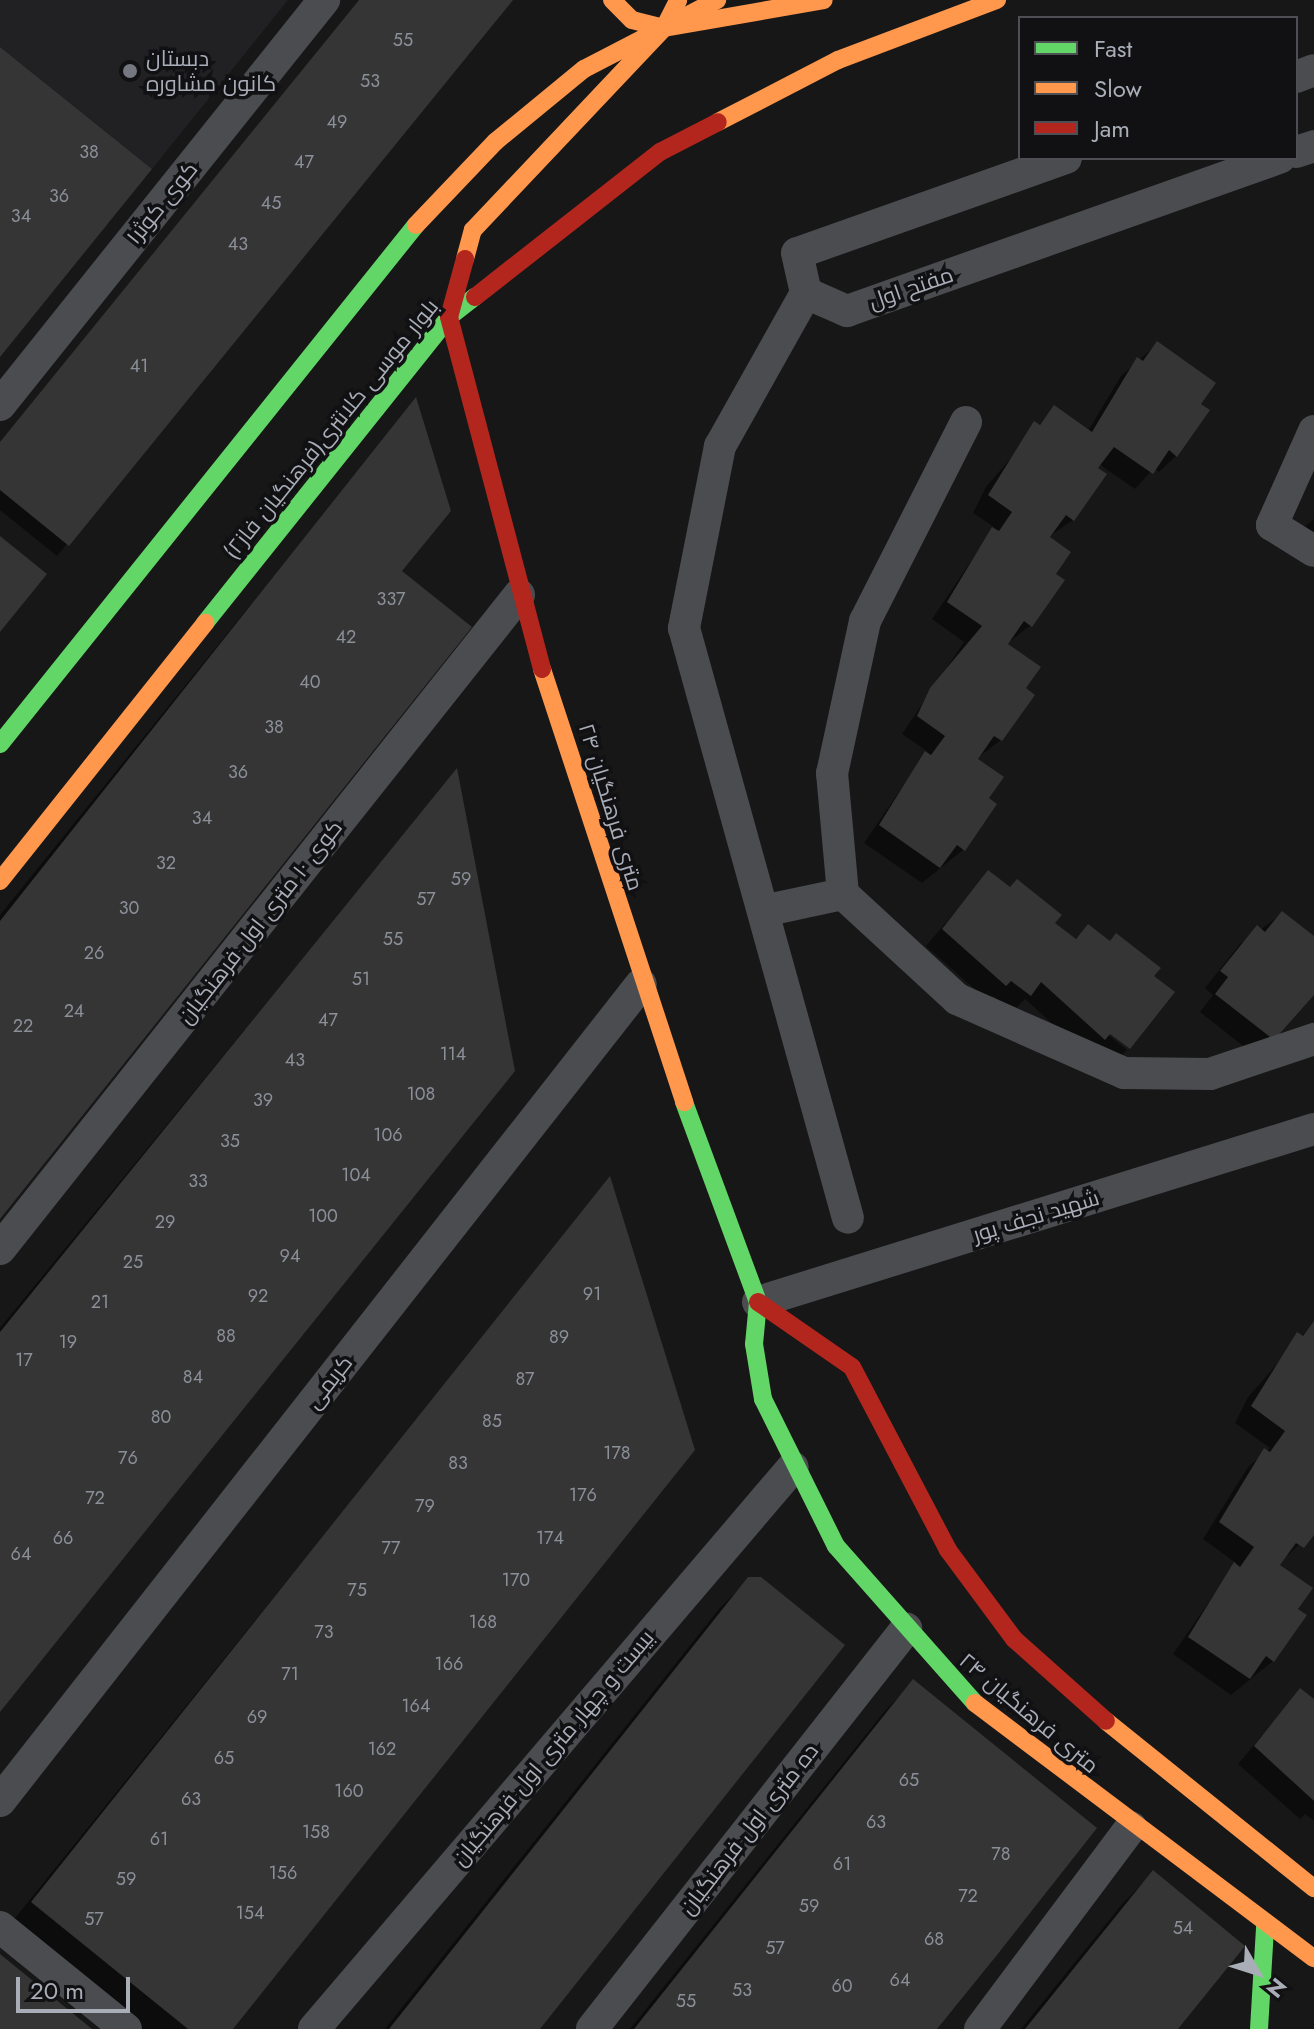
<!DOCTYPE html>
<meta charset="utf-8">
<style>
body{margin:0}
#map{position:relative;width:1314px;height:2029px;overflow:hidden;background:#171717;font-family:Jost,Cairo,sans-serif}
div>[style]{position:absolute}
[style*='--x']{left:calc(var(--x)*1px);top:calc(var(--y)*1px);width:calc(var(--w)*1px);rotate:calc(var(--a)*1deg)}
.built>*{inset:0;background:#212123}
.shadow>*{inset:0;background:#0007}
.building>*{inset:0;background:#353536}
.street>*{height:32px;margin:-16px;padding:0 16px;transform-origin:16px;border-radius:16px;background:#4b4c50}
.fast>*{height:18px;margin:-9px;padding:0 9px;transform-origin:9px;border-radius:9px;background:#63d668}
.slow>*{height:18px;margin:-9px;padding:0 9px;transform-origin:9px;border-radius:9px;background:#ff974d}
.jam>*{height:18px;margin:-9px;padding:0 9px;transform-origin:9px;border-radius:9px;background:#b3261e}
.dots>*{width:22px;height:22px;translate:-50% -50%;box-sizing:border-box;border:4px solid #111113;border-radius:50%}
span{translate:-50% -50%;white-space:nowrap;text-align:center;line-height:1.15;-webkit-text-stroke:7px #111113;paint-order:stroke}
.number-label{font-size:18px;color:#8b8f98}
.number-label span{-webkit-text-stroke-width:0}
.poi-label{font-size:22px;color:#a8adb8}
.left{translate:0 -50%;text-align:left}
.street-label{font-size:22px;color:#a8adb8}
.legend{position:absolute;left:1018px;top:16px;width:280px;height:144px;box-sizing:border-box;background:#111113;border:2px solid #4d4f55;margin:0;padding:10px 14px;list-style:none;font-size:24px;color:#a8adb8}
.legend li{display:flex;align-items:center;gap:16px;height:40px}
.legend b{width:40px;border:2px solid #4d4f55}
.north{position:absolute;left:1218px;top:1933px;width:80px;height:80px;-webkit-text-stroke:6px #111113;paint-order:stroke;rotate:129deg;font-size:22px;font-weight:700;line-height:32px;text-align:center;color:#a8adb8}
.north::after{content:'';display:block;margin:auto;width:28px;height:36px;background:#a8adb8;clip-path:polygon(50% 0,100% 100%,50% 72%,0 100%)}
.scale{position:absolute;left:16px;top:1977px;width:114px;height:36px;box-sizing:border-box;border:4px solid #a8adb8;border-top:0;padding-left:10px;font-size:24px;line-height:28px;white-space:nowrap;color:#a8adb8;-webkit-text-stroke:6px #111113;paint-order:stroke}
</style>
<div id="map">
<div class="built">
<i style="clip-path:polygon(0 0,288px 0,152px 169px,0 47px)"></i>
</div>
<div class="shadow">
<i style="clip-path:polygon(359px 0,510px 0,57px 556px,0 510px,0 443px)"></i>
<i style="clip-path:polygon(1157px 344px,1199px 405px,1176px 456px,1159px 472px,1154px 468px,1135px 489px,1099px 464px,1073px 520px,1047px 538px,1054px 574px,1031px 625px,1005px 645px,1024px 689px,1001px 740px,976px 759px,986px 799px,963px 850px,922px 883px,864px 843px,927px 751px,902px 734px,964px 642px,932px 619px,994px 527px,973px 513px,986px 487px,1054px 408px,1088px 431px,1121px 376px)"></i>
<i style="clip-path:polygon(415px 401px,0 1216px,0 915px)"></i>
<i style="clip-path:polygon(1314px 511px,1302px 529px,1314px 519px,1314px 555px,1294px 540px)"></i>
<i style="clip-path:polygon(456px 772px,0 1709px,0 1328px)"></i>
<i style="clip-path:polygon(988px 873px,1074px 940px,1088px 926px,1101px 1029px,1127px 1050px,1112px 1065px,1087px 1055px,1025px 999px,1012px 1012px,993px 996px,988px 1001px,926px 946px)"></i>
<i style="clip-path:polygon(1282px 914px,1314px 939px,1314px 994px,1256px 1056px,1200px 1012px,1213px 995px,1205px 988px,1240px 944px)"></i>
<i style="clip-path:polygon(610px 1180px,230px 2029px,122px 2029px,3px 1933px)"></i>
<i style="clip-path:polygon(1314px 1322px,1314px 1531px,1277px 1565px,1295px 1610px,1273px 1661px,1231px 1695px,1173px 1654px,1236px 1563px,1203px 1539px,1248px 1467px,1270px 1448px,1235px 1423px,1248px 1397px)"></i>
<i style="clip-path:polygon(749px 1579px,537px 2029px,385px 2029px,719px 1609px)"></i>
<i style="clip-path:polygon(913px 1682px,934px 2029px,630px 2029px,884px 1712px)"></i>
<i style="clip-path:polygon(1300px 1690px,1314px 1701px,1314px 1821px,1305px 1814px,1300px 1819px,1238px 1764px)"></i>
<i style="clip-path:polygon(1153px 1873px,1175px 2029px,1021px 2029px,1123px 1903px)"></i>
</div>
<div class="building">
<i style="clip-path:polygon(359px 0,513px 0,69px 546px,0 490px,0 442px)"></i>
<i style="clip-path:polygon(0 47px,152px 169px,0 357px)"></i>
<i style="clip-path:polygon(1157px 341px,1216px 383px,1201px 404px,1210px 410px,1177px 457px,1169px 450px,1153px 474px,1114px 447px,1098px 468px,1107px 474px,1074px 521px,1066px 515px,1050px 537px,1071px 552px,1056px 574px,1065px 580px,1032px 627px,1024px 621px,1008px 644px,1041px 667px,1026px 688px,1035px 695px,1002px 741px,994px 736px,978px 759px,1004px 777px,989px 798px,997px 804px,965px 851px,957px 845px,940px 868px,879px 825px,925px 751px,931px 755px,945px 736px,917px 716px,930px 688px,982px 626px,947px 602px,992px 527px,999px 531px,1012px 512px,988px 495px,1034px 421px,1040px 425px,1054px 405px,1092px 432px,1137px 357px,1143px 361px)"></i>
<i style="clip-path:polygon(416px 397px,451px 511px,402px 571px,472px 627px,0 1219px,0 921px)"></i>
<i style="clip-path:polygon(0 536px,47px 574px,0 632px)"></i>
<i style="clip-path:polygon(457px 768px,515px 1071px,0 1712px,0 1332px)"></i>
<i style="clip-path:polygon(988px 870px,1010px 887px,1017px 879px,1062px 915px,1055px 923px,1076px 939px,1088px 924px,1110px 941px,1116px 933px,1161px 968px,1154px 976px,1175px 992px,1130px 1049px,1110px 1034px,1105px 1040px,1041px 982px,1031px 996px,1011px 981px,1006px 986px,942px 929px)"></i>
<i style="clip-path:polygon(1282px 911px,1314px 936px,1314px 995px,1274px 1040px,1215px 994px,1228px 977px,1220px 971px,1257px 925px,1265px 932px)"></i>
<i style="clip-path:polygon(610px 1176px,695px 1450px,233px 2029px,188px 2029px,31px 1902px)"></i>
<i style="clip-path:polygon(1314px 1321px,1314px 1535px,1304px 1548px,1296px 1543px,1280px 1565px,1313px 1588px,1298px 1609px,1307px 1615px,1274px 1662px,1266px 1656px,1250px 1679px,1188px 1637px,1234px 1562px,1240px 1567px,1254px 1547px,1219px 1522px,1264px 1448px,1270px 1452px,1285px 1431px,1251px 1406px,1297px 1332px,1303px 1336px)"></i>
<i style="clip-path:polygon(748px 1577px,761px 1577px,845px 1645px,540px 2029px,389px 2029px)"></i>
<i style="clip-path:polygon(913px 1679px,1097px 1828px,997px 1955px,937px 2029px,634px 2029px)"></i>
<i style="clip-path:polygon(1300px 1688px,1314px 1699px,1314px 1801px,1254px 1746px)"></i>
<i style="clip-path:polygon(1153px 1870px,1245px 1946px,1178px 2029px,1025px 2029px)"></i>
<i style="clip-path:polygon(0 1954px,92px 2029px,0 2029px)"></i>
</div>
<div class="street">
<i style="--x:1296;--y:77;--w:19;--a:-21"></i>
<i style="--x:1296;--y:152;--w:19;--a:-18"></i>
<i style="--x:1066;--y:158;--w:285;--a:160.5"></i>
<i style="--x:797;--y:253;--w:41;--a:77.3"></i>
<i style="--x:806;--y:293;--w:45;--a:23.7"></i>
<i style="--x:847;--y:311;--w:459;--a:-19.5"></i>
<i style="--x:806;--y:293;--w:176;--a:119.3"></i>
<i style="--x:720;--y:446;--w:186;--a:101.2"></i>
<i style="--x:684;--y:628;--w:612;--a:74.47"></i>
<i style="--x:0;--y:405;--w:519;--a:-51.34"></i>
<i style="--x:966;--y:422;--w:223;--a:116.9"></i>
<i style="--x:865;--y:621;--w:156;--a:102.2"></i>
<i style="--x:832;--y:773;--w:121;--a:84.8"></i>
<i style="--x:843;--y:894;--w:155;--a:42.6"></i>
<i style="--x:957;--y:999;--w:183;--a:23.9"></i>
<i style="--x:1124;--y:1073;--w:86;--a:0.7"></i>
<i style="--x:1210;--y:1074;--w:110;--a:-18.6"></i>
<i style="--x:1314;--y:431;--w:103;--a:114.1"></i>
<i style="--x:1272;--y:525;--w:49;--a:31.8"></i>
<i style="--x:763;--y:911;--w:82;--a:-12"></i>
<i style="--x:0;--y:1249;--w:835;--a:-51.57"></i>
<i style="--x:758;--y:1302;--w:582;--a:-17.28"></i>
<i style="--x:0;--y:1801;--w:1038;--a:-51.88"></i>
<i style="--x:0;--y:1927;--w:162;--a:39"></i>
<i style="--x:314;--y:2029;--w:738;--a:-49.56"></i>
<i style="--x:592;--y:2029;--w:509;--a:-51.87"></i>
<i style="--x:980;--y:2029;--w:252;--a:-53.2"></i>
</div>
<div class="fast">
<i style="--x:205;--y:623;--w:391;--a:-51.4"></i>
<i style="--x:449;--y:317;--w:33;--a:-38"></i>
<i style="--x:0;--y:744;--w:665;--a:-51.29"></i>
<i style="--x:684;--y:1102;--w:213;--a:69.7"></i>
<i style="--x:758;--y:1302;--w:42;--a:95.4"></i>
<i style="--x:754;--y:1344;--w:56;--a:80.7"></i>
<i style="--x:763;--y:1399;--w:164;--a:63.6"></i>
<i style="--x:836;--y:1546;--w:210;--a:48.5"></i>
<i style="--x:1259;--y:2029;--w:102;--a:-86.6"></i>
</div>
<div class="slow">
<i style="--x:612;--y:0;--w:28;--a:45"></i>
<i style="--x:632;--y:20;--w:33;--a:14"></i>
<i style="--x:664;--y:28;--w:162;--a:-9.9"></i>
<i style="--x:718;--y:122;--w:135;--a:-27.3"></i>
<i style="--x:838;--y:60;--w:170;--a:-20.7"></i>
<i style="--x:416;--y:225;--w:115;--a:-46.4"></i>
<i style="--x:495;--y:142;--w:115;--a:-39.4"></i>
<i style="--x:584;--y:69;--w:150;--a:-27.4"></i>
<i style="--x:465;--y:259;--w:30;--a:-75"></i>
<i style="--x:473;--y:230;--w:278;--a:-46.6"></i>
<i style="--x:664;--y:28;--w:31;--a:-63"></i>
<i style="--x:542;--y:669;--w:456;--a:71.8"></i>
<i style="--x:0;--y:881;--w:330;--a:-51.5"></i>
<i style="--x:975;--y:1703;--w:424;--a:37"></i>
<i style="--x:1106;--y:1721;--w:267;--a:38.8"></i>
</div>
<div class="jam">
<i style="--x:465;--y:259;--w:60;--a:105.4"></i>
<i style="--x:449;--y:317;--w:364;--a:75.2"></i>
<i style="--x:475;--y:297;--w:235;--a:-38.1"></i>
<i style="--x:660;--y:152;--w:65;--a:-27.3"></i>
<i style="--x:758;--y:1302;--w:114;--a:34.7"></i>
<i style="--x:852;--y:1367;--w:207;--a:62.3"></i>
<i style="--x:948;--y:1550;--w:111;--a:53.4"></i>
<i style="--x:1014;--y:1639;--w:123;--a:41.7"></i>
</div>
<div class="dots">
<i style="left:130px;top:71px;background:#757880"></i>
</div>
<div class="number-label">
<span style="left:403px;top:40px">55</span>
<span style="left:370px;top:81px">53</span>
<span style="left:337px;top:122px">49</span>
<span style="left:89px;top:152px">38</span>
<span style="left:304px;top:162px">47</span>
<span style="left:59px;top:196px">36</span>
<span style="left:271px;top:203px">45</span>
<span style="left:21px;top:216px">34</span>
<span style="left:238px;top:244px">43</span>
<span style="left:139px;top:366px">41</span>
<span style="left:391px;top:599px">337</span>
<span style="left:346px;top:637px">42</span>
<span style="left:310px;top:682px">40</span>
<span style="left:274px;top:727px">38</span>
<span style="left:238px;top:772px">36</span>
<span style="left:202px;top:818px">34</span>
<span style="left:166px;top:863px">32</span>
<span style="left:461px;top:879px">59</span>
<span style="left:426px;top:899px">57</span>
<span style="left:129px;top:908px">30</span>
<span style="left:393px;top:939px">55</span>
<span style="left:94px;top:953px">26</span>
<span style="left:361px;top:979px">51</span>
<span style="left:74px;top:1011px">24</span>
<span style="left:328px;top:1020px">47</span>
<span style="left:23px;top:1026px">22</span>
<span style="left:453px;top:1054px">114</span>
<span style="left:295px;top:1060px">43</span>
<span style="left:421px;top:1094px">108</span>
<span style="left:263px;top:1100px">39</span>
<span style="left:388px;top:1135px">106</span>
<span style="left:230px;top:1141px">35</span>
<span style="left:356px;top:1175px">104</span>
<span style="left:198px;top:1181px">33</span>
<span style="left:323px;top:1216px">100</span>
<span style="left:165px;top:1222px">29</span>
<span style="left:290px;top:1256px">94</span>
<span style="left:133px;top:1262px">25</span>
<span style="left:592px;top:1294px">91</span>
<span style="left:258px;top:1296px">92</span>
<span style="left:100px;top:1302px">21</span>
<span style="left:226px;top:1336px">88</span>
<span style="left:559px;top:1337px">89</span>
<span style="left:68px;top:1342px">19</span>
<span style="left:24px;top:1360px">17</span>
<span style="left:193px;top:1377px">84</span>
<span style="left:525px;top:1379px">87</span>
<span style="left:161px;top:1417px">80</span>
<span style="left:492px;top:1421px">85</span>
<span style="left:617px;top:1453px">178</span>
<span style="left:128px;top:1458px">76</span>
<span style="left:458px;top:1463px">83</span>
<span style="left:583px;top:1495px">176</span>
<span style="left:95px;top:1498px">72</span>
<span style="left:425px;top:1506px">79</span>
<span style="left:63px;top:1538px">66</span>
<span style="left:550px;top:1538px">174</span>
<span style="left:391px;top:1548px">77</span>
<span style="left:21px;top:1554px">64</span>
<span style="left:516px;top:1580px">170</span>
<span style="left:357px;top:1590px">75</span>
<span style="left:483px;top:1622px">168</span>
<span style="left:324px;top:1632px">73</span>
<span style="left:449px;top:1664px">166</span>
<span style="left:290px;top:1674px">71</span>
<span style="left:416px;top:1706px">164</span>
<span style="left:257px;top:1717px">69</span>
<span style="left:382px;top:1749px">162</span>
<span style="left:224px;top:1758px">65</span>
<span style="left:909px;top:1780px">65</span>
<span style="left:349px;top:1791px">160</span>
<span style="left:191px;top:1799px">63</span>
<span style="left:876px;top:1822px">63</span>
<span style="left:316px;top:1832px">158</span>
<span style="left:159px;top:1839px">61</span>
<span style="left:1001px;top:1854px">78</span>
<span style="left:842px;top:1864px">61</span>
<span style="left:283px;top:1873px">156</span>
<span style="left:126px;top:1879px">59</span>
<span style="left:968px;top:1896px">72</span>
<span style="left:809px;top:1906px">59</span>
<span style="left:250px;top:1913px">154</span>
<span style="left:94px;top:1919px">57</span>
<span style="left:1183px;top:1928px">54</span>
<span style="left:934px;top:1939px">68</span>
<span style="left:775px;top:1948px">57</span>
<span style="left:900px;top:1980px">64</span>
<span style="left:842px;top:1986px">60</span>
<span style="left:742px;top:1990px">53</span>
<span style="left:686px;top:2001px">55</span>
</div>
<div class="poi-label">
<span class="left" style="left:146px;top:71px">دبستان<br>کانون مشاوره</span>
</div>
<div class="street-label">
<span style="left:162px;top:203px;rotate:-51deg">کوی کوثر۱</span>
<span style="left:911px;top:288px;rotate:-19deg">مفتح اول</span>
<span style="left:331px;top:429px;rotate:-51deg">بلوار موسی کلانتری(فرهنگیان فاز۲)</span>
<span style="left:611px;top:807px;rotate:73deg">۲۴ متری فرهنگیان</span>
<span style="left:260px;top:922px;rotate:-52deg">کوی ۱۰ متری اول فرهنگیان</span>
<span style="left:1036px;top:1216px;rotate:-17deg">شهید نجف پور</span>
<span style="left:329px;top:1382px;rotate:-52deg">کریمی</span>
<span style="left:1029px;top:1713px;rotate:40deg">۲۴ متری فرهنگیان</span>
<span style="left:553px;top:1748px;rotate:-50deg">بیست و چهار متری اول فرهنگیان</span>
<span style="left:749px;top:1829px;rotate:-52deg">ده متری اول فرهنگیان</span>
</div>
<ul class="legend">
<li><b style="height:10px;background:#63d668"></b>Fast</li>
<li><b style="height:10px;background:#ff974d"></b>Slow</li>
<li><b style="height:10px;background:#b3261e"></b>Jam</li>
</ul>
<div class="north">N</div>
<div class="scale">20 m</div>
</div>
